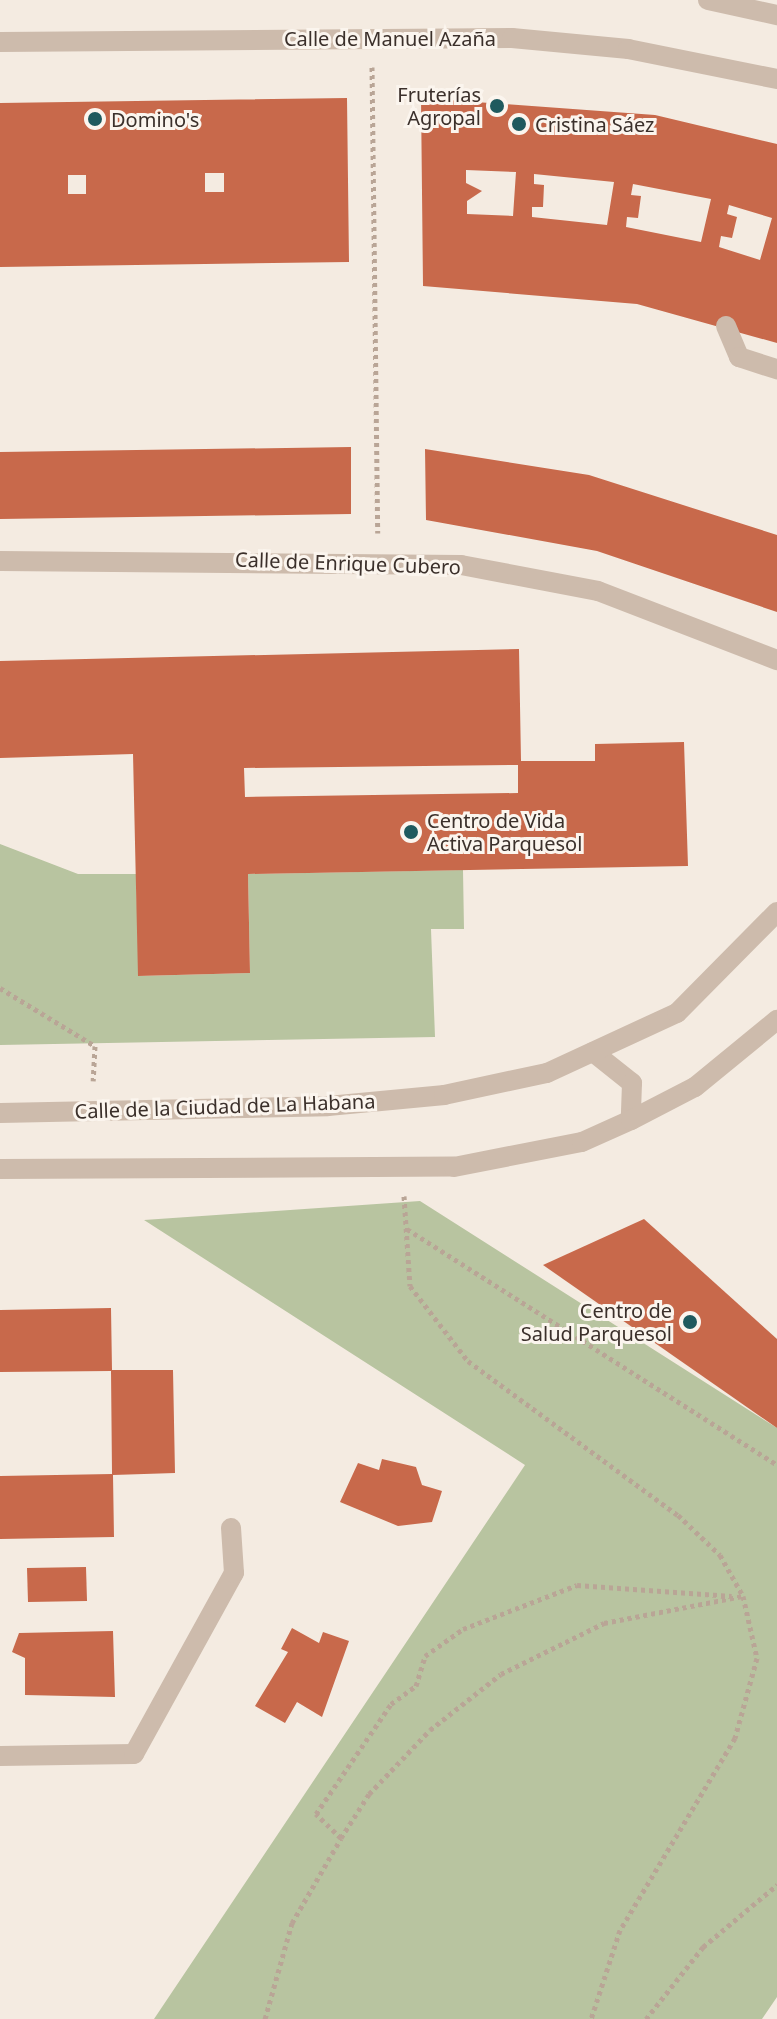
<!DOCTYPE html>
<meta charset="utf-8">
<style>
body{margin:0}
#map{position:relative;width:777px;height:2019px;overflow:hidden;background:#f4ebe1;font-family:"Noto Sans",sans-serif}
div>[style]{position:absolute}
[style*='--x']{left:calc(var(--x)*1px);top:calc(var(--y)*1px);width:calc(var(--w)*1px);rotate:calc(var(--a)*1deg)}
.green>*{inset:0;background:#b8c4a0}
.building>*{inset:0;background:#c8694b}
.path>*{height:5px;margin-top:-2.5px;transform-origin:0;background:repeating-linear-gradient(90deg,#b9a596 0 4px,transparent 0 8px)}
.minor>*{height:20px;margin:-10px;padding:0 10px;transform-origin:10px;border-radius:10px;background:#cdbbac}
.dots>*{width:22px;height:22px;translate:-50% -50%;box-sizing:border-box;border:4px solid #fbf5ee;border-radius:50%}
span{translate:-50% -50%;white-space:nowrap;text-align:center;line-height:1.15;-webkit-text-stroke:6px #fbf5ee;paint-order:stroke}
.street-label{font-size:20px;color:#3b302b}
.poi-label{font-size:20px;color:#3b302b}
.right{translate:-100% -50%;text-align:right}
.left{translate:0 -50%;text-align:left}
</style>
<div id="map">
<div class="green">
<i style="clip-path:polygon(0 844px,78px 874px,136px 874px,139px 976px,250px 973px,248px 874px,463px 870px,464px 929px,431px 929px,435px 1037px,0 1045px)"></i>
<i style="clip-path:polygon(420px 1201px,777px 1428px,777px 1997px,762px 2019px,154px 2019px,525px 1465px,144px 1220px)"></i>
</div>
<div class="building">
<i style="clip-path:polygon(evenodd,347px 98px,349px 262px,0 267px,0 103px,347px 98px,205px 173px,224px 173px,224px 192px,205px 192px,205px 173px,347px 98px,68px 175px,86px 175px,86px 194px,68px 194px,68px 175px)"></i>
<i style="clip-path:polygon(evenodd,421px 98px,655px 115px,777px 144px,777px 343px,637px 304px,423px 286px,421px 98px,466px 170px,516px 172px,513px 216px,467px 214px,467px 201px,482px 191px,466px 183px,466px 170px,421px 98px,534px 174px,614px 182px,607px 225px,532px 217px,532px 207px,543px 207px,544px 185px,534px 184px,534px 174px,421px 98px,633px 184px,711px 199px,701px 242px,626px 227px,627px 217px,638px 218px,641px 196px,631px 195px,633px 184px,421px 98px,729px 205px,772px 218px,760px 260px,719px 247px,721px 236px,732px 238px,737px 217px,727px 214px,729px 205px)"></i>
<i style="clip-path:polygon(351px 447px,351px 514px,0 519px,0 452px)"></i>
<i style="clip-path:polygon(425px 449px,589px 475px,777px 535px,777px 612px,597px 551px,426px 520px)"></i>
<i style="clip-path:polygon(evenodd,519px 649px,521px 761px,595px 761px,595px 744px,684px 742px,688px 866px,248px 874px,250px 973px,138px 976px,133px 754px,0 758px,0 661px,519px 649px,518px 765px,518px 793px,245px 797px,244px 768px,518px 765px)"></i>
<i style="clip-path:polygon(644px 1219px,777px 1339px,777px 1428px,543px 1265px)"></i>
<i style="clip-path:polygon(111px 1308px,112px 1370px,173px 1370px,175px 1473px,113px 1475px,114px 1537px,0 1539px,0 1476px,112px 1474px,111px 1371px,0 1372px,0 1310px)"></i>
<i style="clip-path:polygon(382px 1459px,416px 1467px,422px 1485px,442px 1491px,432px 1522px,398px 1526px,340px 1502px,358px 1463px,379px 1470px)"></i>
<i style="clip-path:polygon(86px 1567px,87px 1601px,28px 1602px,27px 1568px)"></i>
<i style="clip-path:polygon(292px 1628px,319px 1643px,323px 1632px,349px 1641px,322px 1717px,297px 1702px,285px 1723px,255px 1706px,288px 1652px,281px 1649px)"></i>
<i style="clip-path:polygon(113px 1631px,115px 1697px,25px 1695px,25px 1658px,12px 1652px,19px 1633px)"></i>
</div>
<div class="path">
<i style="--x:372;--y:67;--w:466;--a:89.3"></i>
<i style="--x:0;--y:988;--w:111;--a:31.4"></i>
<i style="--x:95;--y:1046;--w:35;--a:93"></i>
<i style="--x:404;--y:1196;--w:90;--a:86.2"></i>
<i style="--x:410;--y:1286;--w:95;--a:52.3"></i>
<i style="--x:468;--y:1361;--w:260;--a:36.3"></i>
<i style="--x:678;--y:1515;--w:58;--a:43.6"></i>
<i style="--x:720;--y:1555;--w:47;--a:60.7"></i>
<i style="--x:743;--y:1596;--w:64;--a:77.3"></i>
<i style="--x:757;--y:1658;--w:83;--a:105.4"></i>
<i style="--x:735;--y:1738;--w:224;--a:120.9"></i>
<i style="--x:620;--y:1930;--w:94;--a:108"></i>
<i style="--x:407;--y:1229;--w:439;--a:32.5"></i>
<i style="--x:341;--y:1838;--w:35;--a:-136"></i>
<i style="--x:316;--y:1814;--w:133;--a:-55.7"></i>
<i style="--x:391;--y:1704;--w:31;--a:-36"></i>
<i style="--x:416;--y:1686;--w:31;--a:-73"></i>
<i style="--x:425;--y:1656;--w:47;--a:-35.4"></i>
<i style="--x:463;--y:1629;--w:122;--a:-21.1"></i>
<i style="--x:577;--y:1585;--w:155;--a:4.1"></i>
<i style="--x:265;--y:2019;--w:100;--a:-74.3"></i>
<i style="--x:292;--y:1923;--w:98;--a:-60"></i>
<i style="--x:341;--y:1838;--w:52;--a:-57.5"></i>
<i style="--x:369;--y:1794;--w:88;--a:-46.4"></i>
<i style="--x:430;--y:1730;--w:90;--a:-38.3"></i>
<i style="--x:501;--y:1674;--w:115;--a:-26.3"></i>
<i style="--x:604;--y:1623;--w:142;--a:-11"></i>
<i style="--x:646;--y:2019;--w:92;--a:-51.6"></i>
<i style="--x:703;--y:1947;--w:97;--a:-40"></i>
</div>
<div class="minor">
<i style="--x:708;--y:0;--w:71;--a:12.3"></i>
<i style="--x:0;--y:42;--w:512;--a:-0.45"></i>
<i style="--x:512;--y:38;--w:117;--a:5.4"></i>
<i style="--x:628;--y:49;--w:152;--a:11.4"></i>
<i style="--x:726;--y:326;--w:34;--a:67"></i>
<i style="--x:739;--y:357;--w:40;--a:18"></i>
<i style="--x:0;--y:561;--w:461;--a:0.5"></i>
<i style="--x:461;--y:565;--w:139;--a:10.7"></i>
<i style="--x:598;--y:591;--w:192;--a:21.1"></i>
<i style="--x:593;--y:1052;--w:50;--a:38.5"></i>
<i style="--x:632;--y:1083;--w:37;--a:92"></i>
<i style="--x:0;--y:1113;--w:328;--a:-1.2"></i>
<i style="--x:328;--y:1106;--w:117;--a:-5.4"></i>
<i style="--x:444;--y:1095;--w:105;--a:-12.1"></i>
<i style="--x:547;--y:1073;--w:143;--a:-24.8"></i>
<i style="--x:677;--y:1013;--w:142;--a:-45.3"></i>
<i style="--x:0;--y:1169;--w:454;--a:-0.3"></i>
<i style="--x:454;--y:1167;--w:130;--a:-11.1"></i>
<i style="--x:582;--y:1142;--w:54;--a:-24.2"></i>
<i style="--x:631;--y:1120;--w:72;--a:-27.3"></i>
<i style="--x:695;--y:1087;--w:106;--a:-39.3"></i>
<i style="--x:0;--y:1756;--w:134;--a:-0.9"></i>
<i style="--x:134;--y:1754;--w:207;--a:-61.1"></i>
<i style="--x:234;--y:1573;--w:45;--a:-93.8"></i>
</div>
<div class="dots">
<i style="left:497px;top:106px;background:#1f5a5e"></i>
<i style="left:95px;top:119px;background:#1f5a5e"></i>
<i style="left:519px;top:124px;background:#1f5a5e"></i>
<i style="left:411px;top:832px;background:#1f5a5e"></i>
<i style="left:690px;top:1322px;background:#1f5a5e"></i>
</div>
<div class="street-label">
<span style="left:390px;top:38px">Calle de Manuel Azaña</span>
<span style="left:348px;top:563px;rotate:2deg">Calle de Enrique Cubero</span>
<span style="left:225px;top:1106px;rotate:-2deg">Calle de la Ciudad de La Habana</span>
</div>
<div class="poi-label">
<span class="right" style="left:481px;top:106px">Fruterías<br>Agropal</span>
<span class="left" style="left:111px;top:119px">Domino's</span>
<span class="left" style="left:535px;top:124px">Cristina Sáez</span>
<span class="left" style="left:427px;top:832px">Centro de Vida<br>Activa Parquesol</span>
<span class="right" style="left:672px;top:1322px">Centro de<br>Salud Parquesol</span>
</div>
</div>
